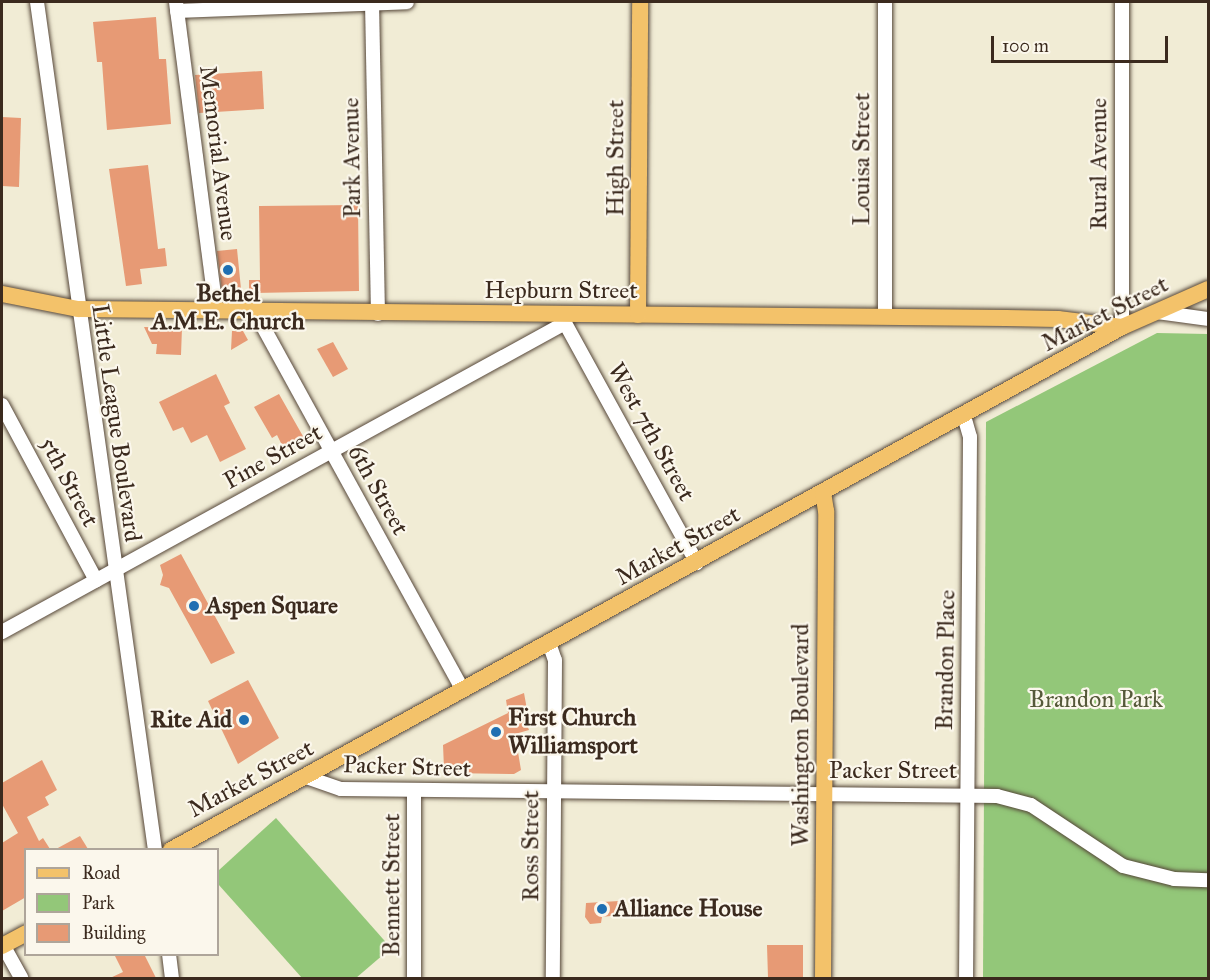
<!DOCTYPE html>
<style>
body{margin:0}
#map{position:relative;width:1210px;height:980px;overflow:hidden;background:#f1ecd5;font-family:"IM FELL Great Primer",serif}
div>[style]{position:absolute}
[style*='--x']{left:calc(var(--x)*1px);top:calc(var(--y)*1px);width:calc(var(--w)*1px);rotate:calc(var(--a)*1deg)}
.green>*{inset:0;background:#93c779}
.building>*{inset:0;background:#e79a75}
.roads{filter:drop-shadow(0 0 2px #564739) drop-shadow(0 0 2px #564739)}
.minor>*{height:14px;margin:-7px;padding:0 7px;transform-origin:7px;border-radius:7px;background:#fff}
.major>*{height:16px;margin:-8px;padding:0 8px;transform-origin:8px;border-radius:8px;background:#f3c26a}
.dots>*{width:16px;height:16px;translate:-50% -50%;box-sizing:border-box;border:3px solid #fbf7ec;border-radius:50%}
span{translate:-50% -50%;white-space:nowrap;text-align:center;line-height:1.15;-webkit-text-stroke:4.5px #fbf7ec;paint-order:stroke}
.street-label{font-size:24px;color:#3b2a1e}
.poi-label{font-size:24px;color:#3b2a1e;font-weight:700}
.left{translate:0 -50%;text-align:left}
.right{translate:-100% -50%;text-align:right}
.park-label{font-size:24px;color:#555939}
.frame{position:absolute;inset:0;border:3px solid #3b2a1e;pointer-events:none}
.legend{position:absolute;left:24px;top:848px;width:195px;height:108px;box-sizing:border-box;background:#fbf7ec;border:2px solid #aea59a;margin:0;padding:8px 10px;list-style:none;font-size:18px;color:#3b2a1e}
.legend li{display:flex;align-items:center;gap:12px;height:30px}
.legend b{width:30px;border:2px solid #aea59a}
.scale{position:absolute;left:991px;top:36px;width:177px;height:27px;box-sizing:border-box;border:3px solid #3b2a1e;border-top:0;padding-left:8px;font-size:18px;line-height:21px;white-space:nowrap;color:#3b2a1e;-webkit-text-stroke:4px #fbf7ec;paint-order:stroke}
</style>
<div id="map">
<div class="green">
<i style="clip-path:polygon(1157px 333px,1208px 334px,1208px 978px,983px 978px,986px 422px)"></i>
<i style="clip-path:polygon(276px 818px,391px 948px,356px 978px,302px 978px,218px 884px,218px 871px)"></i>
</div>
<div class="building">
<i style="clip-path:polygon(156px 17px,159px 59px,166px 59px,171px 124px,107px 130px,102px 62px,97px 62px,93px 22px)"></i>
<i style="clip-path:polygon(262px 71px,264px 109px,199px 113px,195px 75px)"></i>
<i style="clip-path:polygon(2px 117px,21px 118px,19px 187px,2px 186px)"></i>
<i style="clip-path:polygon(148px 165px,158px 249px,165px 248px,167px 266px,140px 269px,142px 284px,126px 286px,109px 169px)"></i>
<i style="clip-path:polygon(358px 205px,359px 291px,249px 293px,249px 280px,260px 280px,259px 206px)"></i>
<i style="clip-path:polygon(237px 249px,241px 289px,222px 291px,217px 251px)"></i>
<i style="clip-path:polygon(144px 327px,182px 328px,181px 355px,156px 354px,157px 344px,152px 344px)"></i>
<i style="clip-path:polygon(232px 331px,243px 331px,248px 340px,231px 350px)"></i>
<i style="clip-path:polygon(333px 342px,348px 369px,333px 377px,317px 349px)"></i>
<i style="clip-path:polygon(216px 374px,230px 403px,224px 406px,246px 449px,220px 462px,207px 435px,191px 443px,183px 427px,173px 431px,159px 402px)"></i>
<i style="clip-path:polygon(279px 394px,304px 438px,284px 449px,277px 435px,272px 438px,254px 407px)"></i>
<i style="clip-path:polygon(181px 554px,235px 653px,211px 664px,169px 588px,160px 585px,163px 575px,160px 565px)"></i>
<i style="clip-path:polygon(248px 680px,279px 738px,238px 764px,208px 701px)"></i>
<i style="clip-path:polygon(524px 693px,528px 715px,523px 715px,529px 730px,515px 734px,521px 770px,514px 774px,449px 773px,444px 768px,443px 745px,508px 713px,506px 700px)"></i>
<i style="clip-path:polygon(42px 760px,57px 790px,45px 797px,49px 805px,27px 817px,39px 841px,43px 838px,50px 849px,26px 849px,26px 897px,2px 911px,2px 843px,18px 833px,2px 804px,2px 783px)"></i>
<i style="clip-path:polygon(80px 836px,88px 849px,56px 849px)"></i>
<i style="clip-path:polygon(619px 901px,619px 915px,602px 917px,601px 923px,590px 924px,585px 917px,586px 903px)"></i>
<i style="clip-path:polygon(767px 945px,803px 945px,803px 978px,768px 978px)"></i>
<i style="clip-path:polygon(114px 954px,144px 954px,156px 978px,110px 978px,123px 972px)"></i>
</div>
<div class="roads">
<div class="minor">
<i style="--x:37;--y:2;--w:856;--a:82.08"></i>
<i style="--x:176;--y:2;--w:312;--a:82.6"></i>
<i style="--x:372;--y:2;--w:312;--a:88.9"></i>
<i style="--x:885;--y:2;--w:315;--a:90"></i>
<i style="--x:1122;--y:2;--w:325;--a:90"></i>
<i style="--x:177;--y:11;--w:230;--a:-2.2"></i>
<i style="--x:255;--y:312;--w:431;--a:61.2"></i>
<i style="--x:1157;--y:312;--w:51;--a:7.8"></i>
<i style="--x:565;--y:315;--w:8;--a:90"></i>
<i style="--x:565;--y:323;--w:274;--a:61.2"></i>
<i style="--x:2;--y:405;--w:199;--a:61.8"></i>
<i style="--x:964;--y:416;--w:22;--a:74"></i>
<i style="--x:970;--y:437;--w:541;--a:90.42"></i>
<i style="--x:2;--y:632;--w:642;--a:-28.76"></i>
<i style="--x:549;--y:643;--w:18;--a:71"></i>
<i style="--x:555;--y:660;--w:318;--a:90.4"></i>
<i style="--x:306;--y:777;--w:37;--a:19"></i>
<i style="--x:341;--y:789;--w:656;--a:0.61"></i>
<i style="--x:997;--y:796;--w:35;--a:15"></i>
<i style="--x:1031;--y:805;--w:110;--a:33.5"></i>
<i style="--x:1123;--y:866;--w:53;--a:14.3"></i>
<i style="--x:1174;--y:879;--w:34;--a:2"></i>
<i style="--x:3;--y:945;--w:38;--a:61"></i>
<i style="--x:169;--y:954;--w:24;--a:83"></i>
<i style="--x:414;--y:978;--w:187;--a:-90"></i>
</div>
<div class="major">
<i style="--x:2;--y:294;--w:77;--a:11.2"></i>
<i style="--x:78;--y:309;--w:928;--a:0.56"></i>
<i style="--x:1006;--y:318;--w:52;--a:1.1"></i>
<i style="--x:1058;--y:319;--w:64;--a:7.1"></i>
<i style="--x:638;--y:315;--w:313;--a:-89.6"></i>
<i style="--x:171;--y:850;--w:1085;--a:-28.81"></i>
<i style="--x:1122;--y:327;--w:94;--a:-23.8"></i>
<i style="--x:2;--y:946;--w:27;--a:-28"></i>
<i style="--x:823;--y:978;--w:467;--a:-89.6"></i>
<i style="--x:826;--y:511;--w:19;--a:-99"></i>
</div>
</div>
<div class="dots">
<i style="left:228px;top:270px;background:#1f6fb2"></i>
<i style="left:194px;top:606px;background:#1f6fb2"></i>
<i style="left:244px;top:720px;background:#1f6fb2"></i>
<i style="left:496px;top:732px;background:#1f6fb2"></i>
<i style="left:602px;top:909px;background:#1f6fb2"></i>
</div>
<div class="street-label">
<span style="left:218px;top:153px;rotate:83deg">Memorial Avenue</span>
<span style="left:352px;top:158px;rotate:-91deg">Park Avenue</span>
<span style="left:616px;top:158px;rotate:-90deg">High Street</span>
<span style="left:862px;top:159px;rotate:-90deg">Louisa Street</span>
<span style="left:1099px;top:164px;rotate:-90deg">Rural Avenue</span>
<span style="left:561px;top:291px">Hepburn Street</span>
<span style="left:1105px;top:314px;rotate:-27deg">Market Street</span>
<span style="left:116px;top:423px;rotate:82deg">Little League Boulevard</span>
<span style="left:651px;top:432px;rotate:61deg">West 7th Street</span>
<span style="left:273px;top:457px;rotate:-29deg">Pine Street</span>
<span style="left:69px;top:482px;rotate:62deg">5th Street</span>
<span style="left:378px;top:490px;rotate:61deg">6th Street</span>
<span style="left:678px;top:546px;rotate:-29deg">Market Street</span>
<span style="left:946px;top:660px;rotate:-89deg">Brandon Place</span>
<span style="left:801px;top:735px;rotate:-90deg">Washington Boulevard</span>
<span style="left:407px;top:767px;rotate:2deg">Packer Street</span>
<span style="left:893px;top:771px">Packer Street</span>
<span style="left:251px;top:779px;rotate:-28deg">Market Street</span>
<span style="left:531px;top:846px;rotate:-90deg">Ross Street</span>
<span style="left:392px;top:885px;rotate:-90deg">Bennett Street</span>
</div>
<div class="poi-label">
<span style="left:228px;top:308px">Bethel<br>A.M.E. Church</span>
<span class="left" style="left:206px;top:606px">Aspen Square</span>
<span class="left" style="left:508px;top:732px">First Church<br>Williamsport</span>
<span class="right" style="left:232px;top:720px">Rite Aid</span>
<span class="left" style="left:614px;top:909px">Alliance House</span>
</div>
<div class="park-label">
<span style="left:1096px;top:700px">Brandon Park</span>
</div>
<div class="frame"></div>
<ul class="legend">
<li><b style="height:8px;background:#f3c26a"></b>Road</li>
<li><b style="height:16px;background:#93c779"></b>Park</li>
<li><b style="height:16px;background:#e79a75"></b>Building</li>
</ul>
<div class="scale">100 m</div>
</div>
